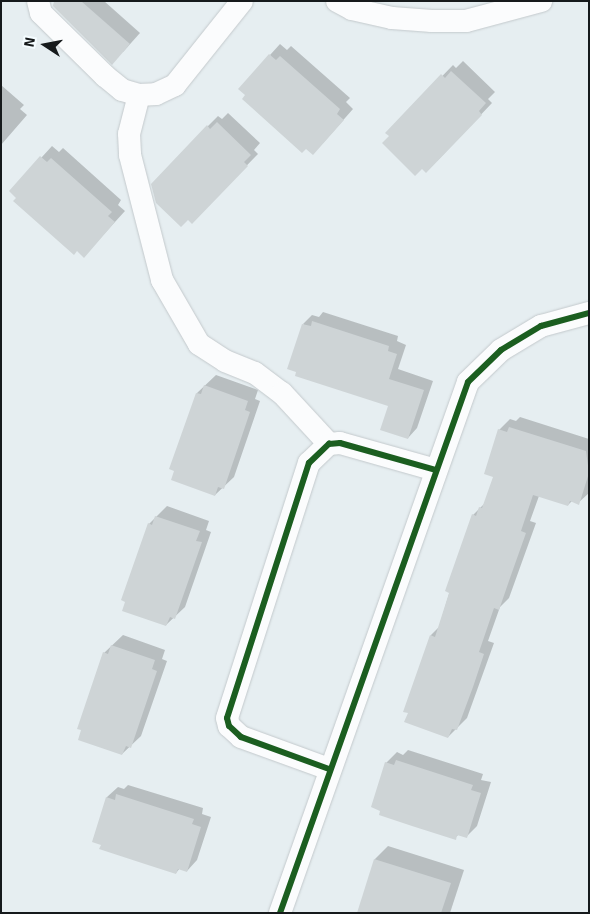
<!DOCTYPE html>
<style>
body{margin:0}
#map{position:relative;width:590px;height:914px;overflow:hidden;background:#e6eef1;font-family:Signika,sans-serif}
div>[style]{position:absolute}
[style*='--x']{left:calc(var(--x)*1px);top:calc(var(--y)*1px);width:calc(var(--w)*1px);rotate:calc(var(--a)*1deg)}
.shadow>*{inset:0;background:#0003}
.building>*{inset:0;background:#ced4d6}
.roads{filter:drop-shadow(0 0 1px #c3c9cc) drop-shadow(0 0 1px #c3c9cc)}
.minor>*{height:22px;margin:-11px;padding:0 11px;transform-origin:11px;border-radius:11px;background:#fbfcfd}
.cycleway>*{height:6px;margin:-3px;padding:0 3px;transform-origin:3px;border-radius:3px;background:#1b5e20}
span{translate:-50% -50%;white-space:nowrap;text-align:center;line-height:1.15;-webkit-text-stroke:4.5px #f4fcff;paint-order:stroke}
.frame{position:absolute;inset:0;border:2px solid #161a1c;pointer-events:none}
.north{position:absolute;left:20px;top:20px;width:50px;height:50px;-webkit-text-stroke:4px #f4fcff;paint-order:stroke;rotate:281deg;font-size:14px;font-weight:700;line-height:20px;text-align:center;color:#161a1c}
.north::after{content:'';display:block;margin:auto;width:18px;height:22px;background:#161a1c;clip-path:polygon(50% 0,100% 100%,50% 72%,0 100%)}
</style>
<div id="map">
<div class="shadow">
<i style="clip-path:polygon(56px 1px,104px 1px,140px 33px,123px 52px)"></i>
<i style="clip-path:polygon(280px 44px,287px 50px,291px 46px,350px 98px,346px 102px,353px 109px,323px 143px,270px 55px)"></i>
<i style="clip-path:polygon(463px 61px,495px 92px,488px 99px,492px 103px,437px 161px,387px 133px,453px 65px,456px 68px)"></i>
<i style="clip-path:polygon(1px 85px,24px 105px,20px 109px,27px 115px,1px 145px)"></i>
<i style="clip-path:polygon(228px 113px,260px 143px,254px 150px,258px 154px,192px 222px,208px 126px,218px 116px,222px 119px)"></i>
<i style="clip-path:polygon(52px 146px,59px 152px,63px 148px,121px 200px,118px 205px,125px 211px,84px 256px,11px 191px)"></i>
<i style="clip-path:polygon(323px 312px,398px 336px,397px 341px,406px 345px,398px 369px,433px 381px,417px 428px,408px 438px,389px 405px,303px 324px,312px 315px,319px 317px)"></i>
<i style="clip-path:polygon(216px 375px,258px 390px,255px 399px,260px 401px,234px 477px,215px 495px,197px 393px)"></i>
<i style="clip-path:polygon(520px 417px,589px 439px,589px 493px,578px 503px,572px 501px,568px 505px,539px 496px,530px 521px,536px 523px,509px 598px,500px 607px,488px 641px,494px 643px,467px 718px,448px 737px,431px 635px,439px 627px,473px 515px,485px 503px,494px 476px,499px 430px,510px 419px,516px 421px)"></i>
<i style="clip-path:polygon(167px 506px,209px 521px,206px 530px,211px 532px,185px 607px,166px 625px,149px 524px)"></i>
<i style="clip-path:polygon(123px 635px,165px 650px,162px 659px,167px 661px,141px 736px,122px 754px,104px 653px)"></i>
<i style="clip-path:polygon(408px 750px,483px 774px,481px 780px,491px 782px,477px 826px,466px 837px,459px 834px,455px 838px,386px 763px,397px 752px,403px 755px)"></i>
<i style="clip-path:polygon(128px 785px,203px 808px,202px 814px,211px 817px,197px 860px,187px 871px,180px 868px,176px 873px,93px 841px,107px 797px,118px 787px,124px 789px)"></i>
<i style="clip-path:polygon(388px 846px,464px 870px,450px 913px,358px 913px,375px 859px)"></i>
</div>
<div class="building">
<i style="clip-path:polygon(54px 1px,81px 1px,130px 44px,112px 65px,53px 6px)"></i>
<i style="clip-path:polygon(269px 54px,276px 60px,280px 56px,340px 109px,337px 114px,344px 120px,313px 155px,306px 149px,302px 153px,242px 99px,245px 95px,238px 89px)"></i>
<i style="clip-path:polygon(451px 71px,486px 103px,479px 111px,482px 115px,426px 173px,422px 169px,415px 176px,382px 143px,389px 136px,385px 133px,441px 74px,445px 78px)"></i>
<i style="clip-path:polygon(217px 122px,251px 155px,244px 162px,248px 166px,192px 224px,188px 220px,181px 227px,156px 203px,151px 184px,207px 125px,210px 129px)"></i>
<i style="clip-path:polygon(40px 156px,47px 162px,51px 158px,112px 212px,108px 216px,115px 222px,84px 258px,77px 251px,74px 255px,13px 201px,16px 198px,9px 191px)"></i>
<i style="clip-path:polygon(312px 321px,389px 346px,388px 351px,397px 354px,389px 379px,424px 390px,408px 439px,380px 430px,388px 406px,295px 376px,296px 372px,287px 369px,302px 324px,311px 326px)"></i>
<i style="clip-path:polygon(204px 385px,248px 401px,245px 410px,250px 412px,224px 489px,218px 487px,215px 496px,171px 480px,174px 471px,169px 469px,196px 393px,201px 394px)"></i>
<i style="clip-path:polygon(509px 427px,586px 451px,589px 473px,579px 505px,570px 501px,568px 506px,533px 495px,521px 531px,526px 533px,510px 578px,499px 610px,494px 608px,479px 652px,484px 654px,473px 687px,457px 730px,452px 729px,448px 738px,404px 722px,408px 713px,403px 712px,430px 635px,435px 637px,449px 593px,445px 591px,472px 514px,476px 516px,479px 507px,482px 508px,493px 477px,484px 474px,498px 429px,507px 432px)"></i>
<i style="clip-path:polygon(155px 516px,200px 531px,196px 541px,202px 542px,175px 619px,170px 617px,166px 626px,122px 611px,125px 602px,121px 600px,148px 523px,152px 525px)"></i>
<i style="clip-path:polygon(111px 645px,155px 660px,152px 669px,157px 671px,131px 748px,126px 746px,122px 755px,78px 740px,81px 730px,77px 729px,103px 652px,108px 654px)"></i>
<i style="clip-path:polygon(396px 760px,473px 785px,471px 790px,481px 793px,467px 838px,457px 835px,456px 840px,412px 826px,379px 815px,380px 811px,371px 807px,385px 762px,394px 765px)"></i>
<i style="clip-path:polygon(116px 794px,194px 819px,192px 824px,201px 827px,187px 872px,178px 869px,176px 874px,148px 865px,99px 849px,101px 845px,92px 842px,106px 797px,115px 800px)"></i>
<i style="clip-path:polygon(374px 859px,451px 883px,441px 913px,357px 913px)"></i>
</div>
<div class="roads">
<div class="minor">
<i style="--x:38;--y:1;--w:12;--a:76"></i>
<i style="--x:41;--y:13;--w:90;--a:44.5"></i>
<i style="--x:105;--y:76;--w:22;--a:39"></i>
<i style="--x:122;--y:90;--w:18;--a:16"></i>
<i style="--x:139;--y:95;--w:17;--a:-3"></i>
<i style="--x:156;--y:94;--w:21;--a:-25"></i>
<i style="--x:175;--y:85;--w:107;--a:-51.4"></i>
<i style="--x:337;--y:1;--w:17;--a:28"></i>
<i style="--x:352;--y:9;--w:41;--a:12.7"></i>
<i style="--x:392;--y:18;--w:40;--a:4.3"></i>
<i style="--x:432;--y:21;--w:34;--a:0"></i>
<i style="--x:466;--y:21;--w:78;--a:-14.9"></i>
<i style="--x:139;--y:95;--w:40;--a:104.4"></i>
<i style="--x:129;--y:134;--w:21;--a:87"></i>
<i style="--x:130;--y:155;--w:129;--a:75.6"></i>
<i style="--x:162;--y:280;--w:74;--a:60"></i>
<i style="--x:199;--y:344;--w:31;--a:33"></i>
<i style="--x:225;--y:361;--w:32;--a:22"></i>
<i style="--x:255;--y:373;--w:34;--a:37"></i>
<i style="--x:282;--y:393;--w:69;--a:47.3"></i>
<i style="--x:329;--y:769;--w:94;--a:-160"></i>
<i style="--x:241;--y:737;--w:16;--a:-137"></i>
<i style="--x:229;--y:726;--w:8;--a:-104"></i>
<i style="--x:227;--y:718;--w:268;--a:-72.2"></i>
<i style="--x:309;--y:463;--w:28;--a:-44"></i>
<i style="--x:329;--y:444;--w:11;--a:-5"></i>
<i style="--x:340;--y:443;--w:100;--a:15.7"></i>
<i style="--x:280;--y:913;--w:563;--a:-70.5"></i>
<i style="--x:468;--y:382;--w:46;--a:-44.1"></i>
<i style="--x:501;--y:350;--w:47;--a:-31"></i>
<i style="--x:541;--y:326;--w:50;--a:-15.2"></i>
</div>
</div>
<div class="cycleway">
<i style="--x:329;--y:769;--w:94;--a:-160"></i>
<i style="--x:241;--y:737;--w:16;--a:-137"></i>
<i style="--x:229;--y:726;--w:8;--a:-104"></i>
<i style="--x:227;--y:718;--w:268;--a:-72.2"></i>
<i style="--x:309;--y:463;--w:28;--a:-44"></i>
<i style="--x:329;--y:444;--w:11;--a:-5"></i>
<i style="--x:340;--y:443;--w:100;--a:15.7"></i>
<i style="--x:280;--y:913;--w:563;--a:-70.5"></i>
<i style="--x:468;--y:382;--w:46;--a:-44.1"></i>
<i style="--x:501;--y:350;--w:47;--a:-31"></i>
<i style="--x:541;--y:326;--w:50;--a:-15.2"></i>
</div>
<div class="frame"></div>
<div class="north">N</div>
</div>
